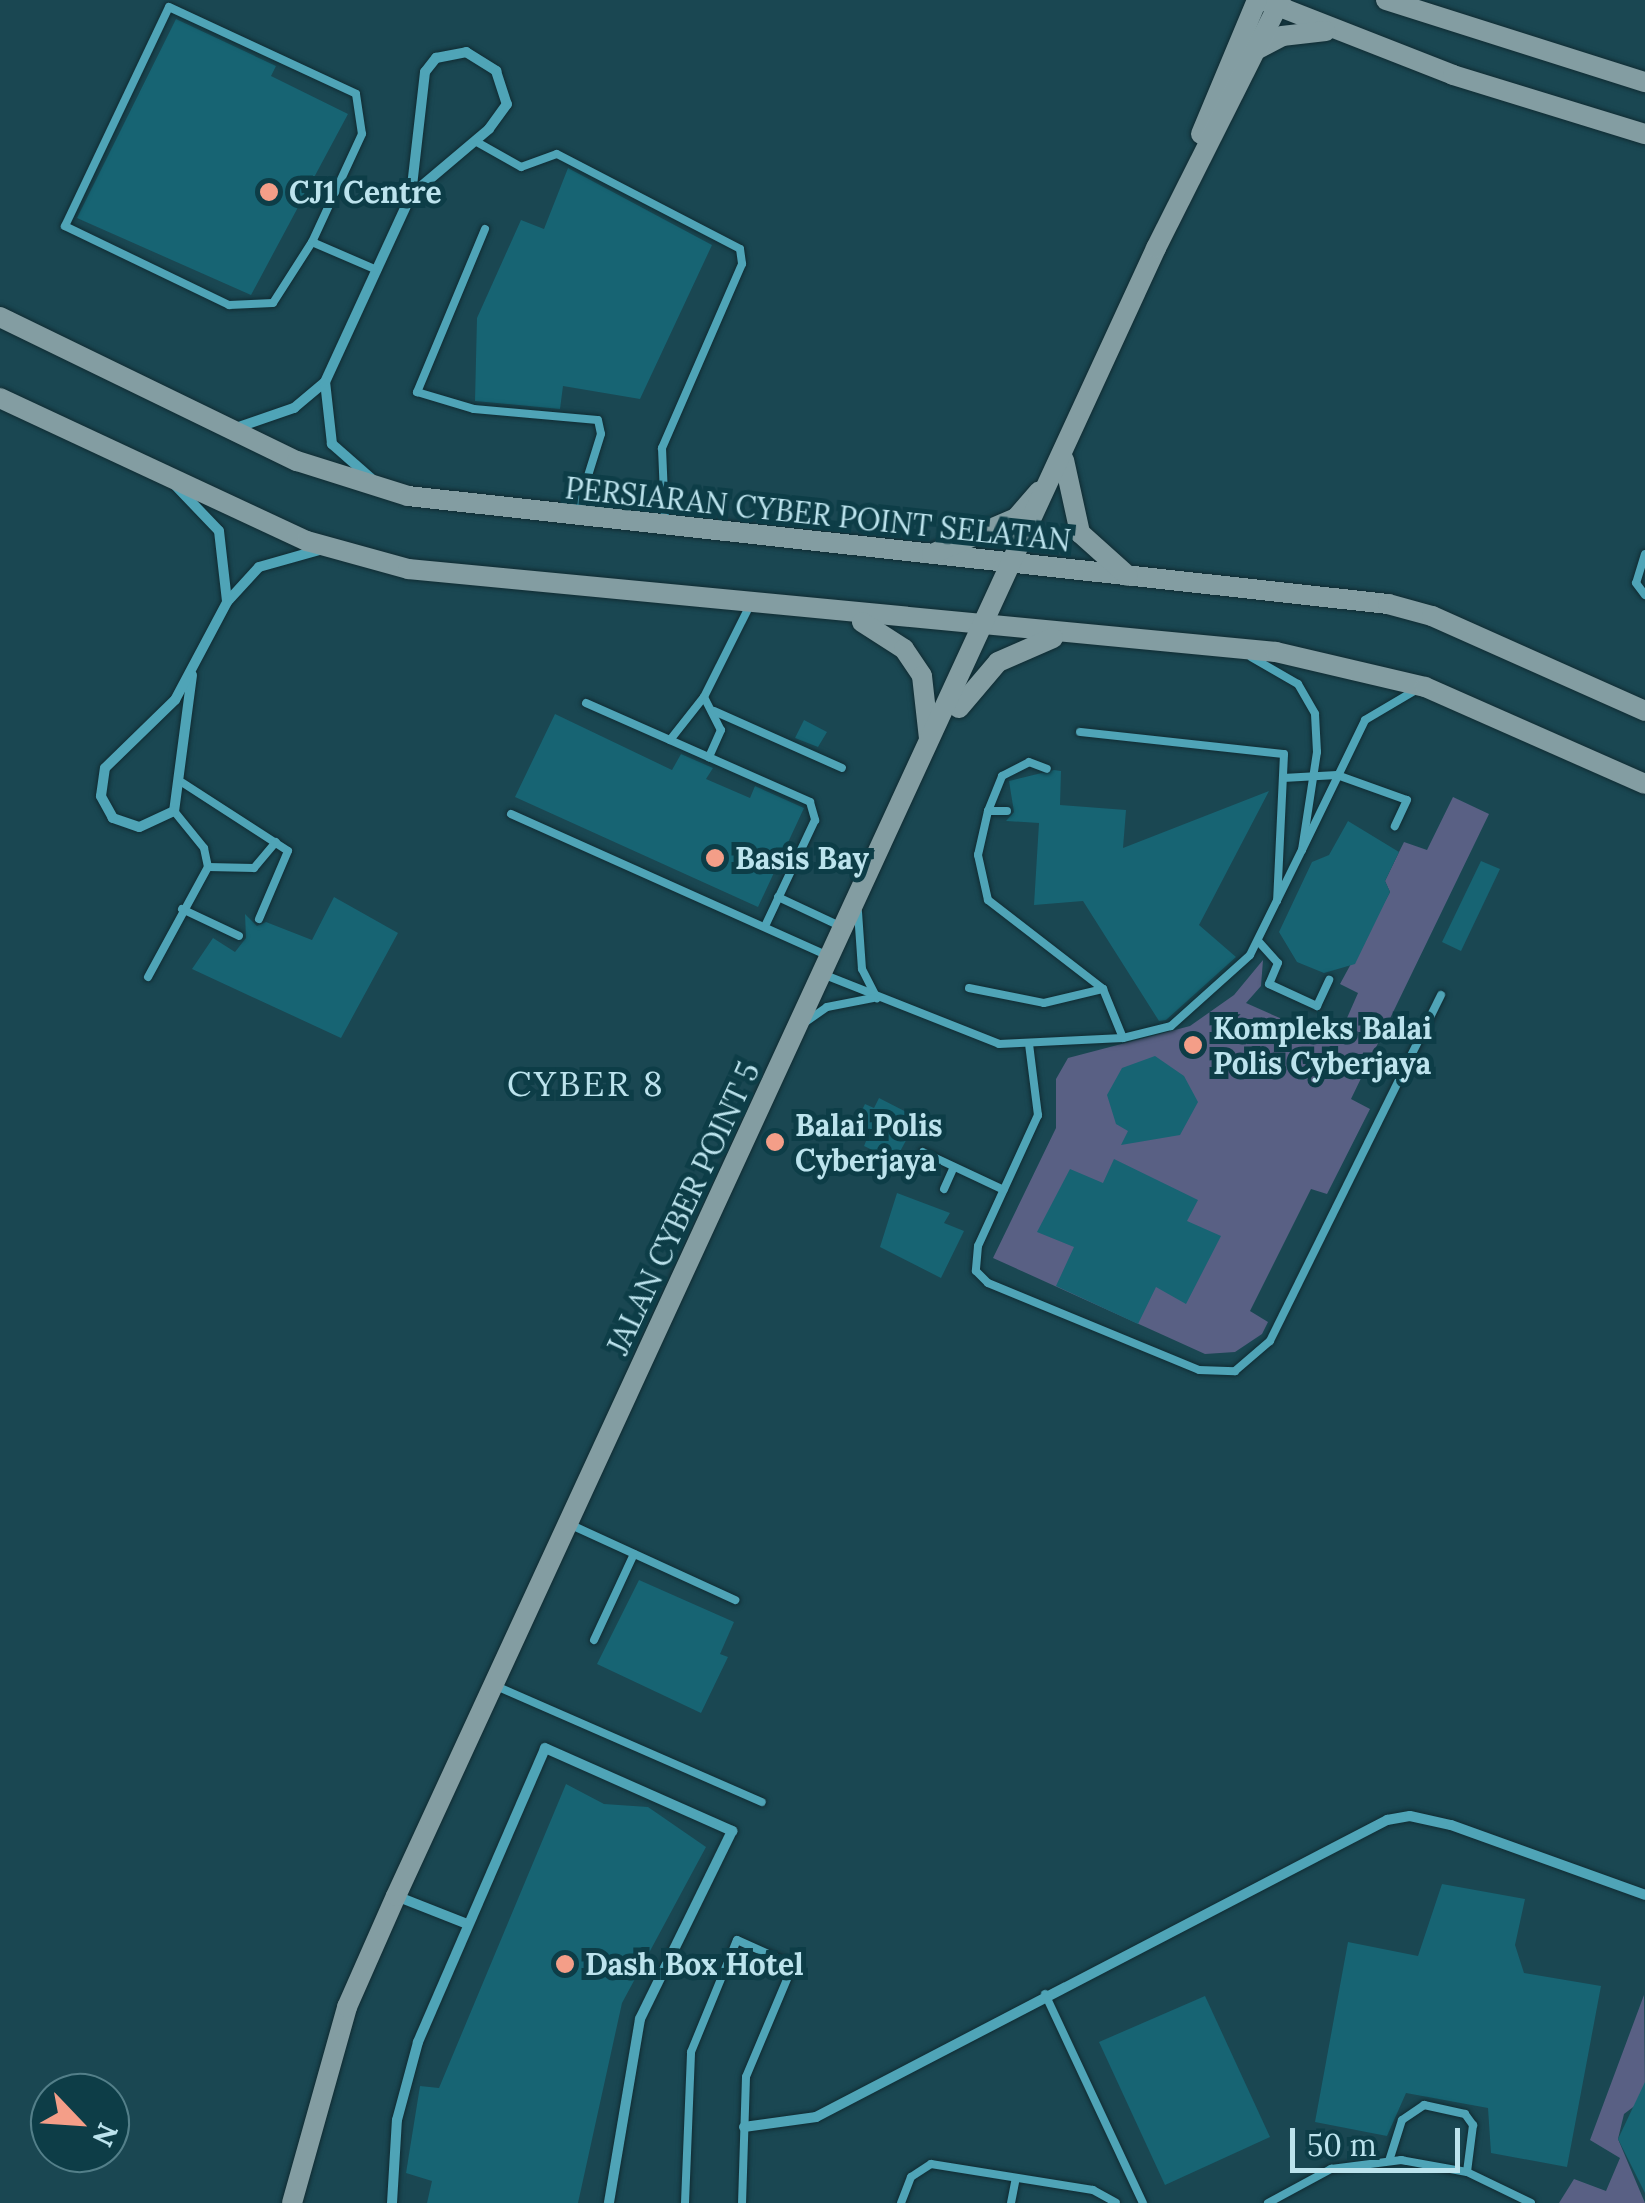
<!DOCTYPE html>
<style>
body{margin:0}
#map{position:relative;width:1645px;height:2203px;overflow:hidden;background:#1a4752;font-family:Lora,serif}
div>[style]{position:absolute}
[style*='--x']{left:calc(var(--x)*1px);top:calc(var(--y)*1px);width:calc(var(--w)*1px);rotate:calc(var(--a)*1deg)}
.green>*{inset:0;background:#596084}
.building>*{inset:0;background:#176473}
.roads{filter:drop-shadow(0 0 2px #102b32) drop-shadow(0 0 2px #102b32)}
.lane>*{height:8px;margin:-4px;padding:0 4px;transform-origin:4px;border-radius:4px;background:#4fa4b7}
.street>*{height:10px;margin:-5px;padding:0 5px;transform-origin:5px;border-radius:5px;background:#4fa4b7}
.secondary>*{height:20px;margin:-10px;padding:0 10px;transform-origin:10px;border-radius:10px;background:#839da2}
.dots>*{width:28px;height:28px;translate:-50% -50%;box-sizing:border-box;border:5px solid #0d3d47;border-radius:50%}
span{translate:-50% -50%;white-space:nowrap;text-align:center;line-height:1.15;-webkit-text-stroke:10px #0d3d47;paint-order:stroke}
.poi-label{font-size:30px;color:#bce3ed;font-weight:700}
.left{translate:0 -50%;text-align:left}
.street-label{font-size:30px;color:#bce3ed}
.quarter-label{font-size:35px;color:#bce3ed;letter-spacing:2.5px}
.north{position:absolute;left:30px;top:2073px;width:100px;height:100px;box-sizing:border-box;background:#0d3d47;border:2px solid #537f89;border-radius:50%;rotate:115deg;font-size:28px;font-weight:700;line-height:40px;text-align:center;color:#bce3ed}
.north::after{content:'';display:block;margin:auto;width:35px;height:45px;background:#f49e88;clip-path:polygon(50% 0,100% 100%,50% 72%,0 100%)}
.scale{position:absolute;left:1290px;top:2128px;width:170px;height:45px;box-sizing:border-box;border:5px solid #bce3ed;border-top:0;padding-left:12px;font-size:30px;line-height:35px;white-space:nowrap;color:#bce3ed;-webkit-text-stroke:8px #0d3d47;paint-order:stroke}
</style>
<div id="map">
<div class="green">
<i style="clip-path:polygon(1453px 797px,1489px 814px,1351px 1099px,1370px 1109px,1327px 1194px,1311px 1189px,1250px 1311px,1268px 1322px,1262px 1334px,1235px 1352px,1205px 1354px,993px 1258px,1056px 1128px,1056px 1079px,1068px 1058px,1190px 1026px,1234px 995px,1263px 960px,1261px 986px,1246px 1003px,1336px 1043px,1358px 993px,1340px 984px,1390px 892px,1385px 881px,1399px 852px,1404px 842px,1427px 850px)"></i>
<i style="clip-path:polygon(1644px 1995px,1645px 2098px,1624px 2114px,1618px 2139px,1645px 2203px,1559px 2203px,1574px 2179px,1606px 2191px,1620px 2158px,1590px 2140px)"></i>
</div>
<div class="building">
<i style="clip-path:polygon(176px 19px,276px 66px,271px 76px,348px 114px,251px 295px,77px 218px)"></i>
<i style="clip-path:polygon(568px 168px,712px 245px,640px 399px,563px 386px,560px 409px,475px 401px,477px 318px,521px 220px,544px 229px)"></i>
<i style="clip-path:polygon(555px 714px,672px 770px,681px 754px,713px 768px,706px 779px,750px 798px,755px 786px,804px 808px,758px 907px,515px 797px)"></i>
<i style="clip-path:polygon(804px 720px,827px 732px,818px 747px,795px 738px)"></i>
<i style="clip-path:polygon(1054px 770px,1061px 771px,1060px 805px,1126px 810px,1123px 848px,1269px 791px,1199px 925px,1236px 957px,1166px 1020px,1159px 1021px,1083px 901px,1034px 905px,1039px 823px,1006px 821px,1014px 812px,1009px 781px)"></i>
<i style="clip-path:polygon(1348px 821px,1399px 852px,1385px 881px,1390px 892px,1355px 964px,1324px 973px,1297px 962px,1279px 932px,1312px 862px,1329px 855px)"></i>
<i style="clip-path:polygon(1481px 861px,1500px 869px,1461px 951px,1442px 942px)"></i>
<i style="clip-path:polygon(334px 897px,398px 933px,341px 1038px,192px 969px,213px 938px,235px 952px,246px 938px,245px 914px,257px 926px,266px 922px,312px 940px)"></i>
<i style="clip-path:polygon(1155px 1056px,1184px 1076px,1198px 1102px,1180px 1135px,1121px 1145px,1128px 1131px,1116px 1124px,1107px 1095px,1122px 1068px)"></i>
<i style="clip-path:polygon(879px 1098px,918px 1118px,895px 1161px,864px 1146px,868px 1136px,853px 1128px,865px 1104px,874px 1108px)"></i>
<i style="clip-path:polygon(1114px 1159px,1198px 1200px,1187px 1221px,1221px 1236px,1186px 1304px,1156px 1287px,1138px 1324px,1056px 1286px,1074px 1247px,1037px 1232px,1070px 1169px,1103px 1183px)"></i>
<i style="clip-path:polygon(897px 1193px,950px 1213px,944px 1223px,964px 1231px,941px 1278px,880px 1247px)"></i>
<i style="clip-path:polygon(639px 1580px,734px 1622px,720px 1654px,728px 1657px,701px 1713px,597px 1664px)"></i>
<i style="clip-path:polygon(566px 1784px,604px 1804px,648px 1807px,706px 1847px,622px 2003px,578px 2203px,427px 2203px,432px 2181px,406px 2173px,420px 2086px,439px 2088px)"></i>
<i style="clip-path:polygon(1442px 1884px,1525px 1899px,1515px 1945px,1524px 1973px,1601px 1986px,1567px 2167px,1491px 2153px,1488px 2108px,1406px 2093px,1387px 2136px,1315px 2122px,1348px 1942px,1418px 1956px)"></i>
<i style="clip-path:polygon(1205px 1996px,1270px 2137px,1165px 2185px,1099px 2042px)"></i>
<i style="clip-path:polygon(1645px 2082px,1645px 2193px,1618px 2139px)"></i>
</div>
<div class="roads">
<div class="lane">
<i style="--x:169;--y:7;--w:206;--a:24.9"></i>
<i style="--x:356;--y:94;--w:40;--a:81.5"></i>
<i style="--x:362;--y:134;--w:119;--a:114.8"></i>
<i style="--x:312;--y:242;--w:72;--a:122.6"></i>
<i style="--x:273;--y:303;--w:44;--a:177.4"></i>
<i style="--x:229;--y:305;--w:182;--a:-154.3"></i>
<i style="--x:65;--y:226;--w:242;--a:-64.6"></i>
<i style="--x:475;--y:141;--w:53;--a:29.5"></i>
<i style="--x:521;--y:167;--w:38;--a:-20"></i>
<i style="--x:557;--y:154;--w:206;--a:27.4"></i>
<i style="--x:740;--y:249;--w:15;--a:82"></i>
<i style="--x:742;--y:264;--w:201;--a:113.5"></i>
<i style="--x:662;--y:448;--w:72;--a:87.6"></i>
<i style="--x:485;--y:229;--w:177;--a:112.6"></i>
<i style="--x:417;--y:392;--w:59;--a:16.6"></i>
<i style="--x:474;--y:409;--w:124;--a:5.1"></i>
<i style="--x:598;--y:420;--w:14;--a:78"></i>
<i style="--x:601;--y:434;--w:81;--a:107.3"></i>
<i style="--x:312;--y:242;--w:71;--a:23.3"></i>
<i style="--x:1645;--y:554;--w:30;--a:107"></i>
<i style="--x:1636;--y:583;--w:15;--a:53"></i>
<i style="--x:1251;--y:657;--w:54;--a:29.9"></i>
<i style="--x:1298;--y:684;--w:34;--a:60"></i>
<i style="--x:1315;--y:714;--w:38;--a:87"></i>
<i style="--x:1317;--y:752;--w:99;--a:98.7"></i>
<i style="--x:1302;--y:850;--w:144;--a:-64.1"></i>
<i style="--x:1365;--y:720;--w:59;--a:-30.5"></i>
<i style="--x:704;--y:697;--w:37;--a:63"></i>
<i style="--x:721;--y:730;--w:30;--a:114"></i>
<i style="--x:586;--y:703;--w:245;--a:23.8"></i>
<i style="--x:810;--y:802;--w:19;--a:74"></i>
<i style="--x:815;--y:820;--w:115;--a:115.2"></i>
<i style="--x:714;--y:711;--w:140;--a:24"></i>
<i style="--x:1080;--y:732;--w:205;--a:6.2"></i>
<i style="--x:1284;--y:754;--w:147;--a:92.7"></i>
<i style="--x:670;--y:740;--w:55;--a:-51.7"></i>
<i style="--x:704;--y:697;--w:103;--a:-63.4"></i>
<i style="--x:1283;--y:778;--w:54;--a:-3.2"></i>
<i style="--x:1337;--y:775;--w:74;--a:19.7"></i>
<i style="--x:1407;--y:800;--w:29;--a:115"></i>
<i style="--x:183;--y:783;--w:125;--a:32.9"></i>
<i style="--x:288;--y:851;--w:74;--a:113.1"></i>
<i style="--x:988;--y:811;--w:45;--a:102.8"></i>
<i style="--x:978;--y:855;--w:46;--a:77.5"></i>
<i style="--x:988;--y:900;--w:145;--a:37.7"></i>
<i style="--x:1103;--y:989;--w:53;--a:67.8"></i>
<i style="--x:1007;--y:811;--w:19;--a:180"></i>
<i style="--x:988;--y:811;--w:38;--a:-68"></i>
<i style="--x:1002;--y:776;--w:30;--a:-27"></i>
<i style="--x:1029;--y:762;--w:19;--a:21"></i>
<i style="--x:511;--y:814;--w:348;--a:24.1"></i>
<i style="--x:208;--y:867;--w:46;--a:1.2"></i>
<i style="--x:254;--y:868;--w:34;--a:-50"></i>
<i style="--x:778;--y:897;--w:71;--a:25.1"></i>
<i style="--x:182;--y:909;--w:63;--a:25.3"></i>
<i style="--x:858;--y:912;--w:57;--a:86"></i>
<i style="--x:862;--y:969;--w:33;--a:63"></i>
<i style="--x:1259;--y:942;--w:28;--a:48"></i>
<i style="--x:1278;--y:963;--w:23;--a:113"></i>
<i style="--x:1269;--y:984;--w:53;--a:24.6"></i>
<i style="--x:1317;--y:1006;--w:29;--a:-65"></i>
<i style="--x:825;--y:975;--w:187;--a:21.6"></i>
<i style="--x:999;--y:1044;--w:124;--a:-2.8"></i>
<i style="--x:1123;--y:1038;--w:49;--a:-14"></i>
<i style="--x:1171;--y:1026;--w:106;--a:-41.9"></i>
<i style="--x:1250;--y:955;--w:117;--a:-63.7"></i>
<i style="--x:148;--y:977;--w:125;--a:-61.4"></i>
<i style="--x:208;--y:867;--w:19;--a:-102"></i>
<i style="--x:204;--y:848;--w:48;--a:-129"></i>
<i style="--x:969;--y:988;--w:76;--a:11.3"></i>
<i style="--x:1044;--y:1003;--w:61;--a:-13.3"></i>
<i style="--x:807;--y:1021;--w:24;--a:-35"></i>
<i style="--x:827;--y:1007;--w:47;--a:-11.1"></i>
<i style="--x:1029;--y:1044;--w:72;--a:82.8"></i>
<i style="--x:1038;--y:1115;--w:144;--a:114.6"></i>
<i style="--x:978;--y:1246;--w:25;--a:95"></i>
<i style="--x:976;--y:1271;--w:17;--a:45"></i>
<i style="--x:988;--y:1283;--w:228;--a:22.4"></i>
<i style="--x:1199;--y:1370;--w:36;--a:2"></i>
<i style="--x:1235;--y:1371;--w:46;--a:-40.6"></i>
<i style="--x:1270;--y:1341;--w:386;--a:-63.7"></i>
<i style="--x:923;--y:1152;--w:89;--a:25.1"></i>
<i style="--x:944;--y:1189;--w:24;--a:-66"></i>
<i style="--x:569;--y:1524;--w:183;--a:24.6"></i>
<i style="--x:594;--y:1640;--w:95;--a:-65.1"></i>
<i style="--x:496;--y:1686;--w:290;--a:23.6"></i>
<i style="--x:1045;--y:1994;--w:231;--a:64.9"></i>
<i style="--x:1389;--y:2161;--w:43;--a:-72.4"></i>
<i style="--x:1402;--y:2120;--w:27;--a:-34"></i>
<i style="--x:1424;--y:2105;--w:42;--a:12.4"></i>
<i style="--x:1465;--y:2114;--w:14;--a:54"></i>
<i style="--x:1473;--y:2125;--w:47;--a:97.3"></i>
<i style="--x:685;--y:2203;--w:151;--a:-87.7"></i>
<i style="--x:691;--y:2052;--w:121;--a:-67.7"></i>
<i style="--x:737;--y:1940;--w:61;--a:24.1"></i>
<i style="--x:793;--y:1965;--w:121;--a:112.8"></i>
<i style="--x:746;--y:2077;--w:126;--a:91.8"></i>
<i style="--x:901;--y:2203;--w:28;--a:-69"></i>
<i style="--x:911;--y:2177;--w:24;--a:-33"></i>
<i style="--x:931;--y:2164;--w:164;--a:9.1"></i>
<i style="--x:1093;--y:2190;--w:26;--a:29"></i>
<i style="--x:1011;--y:2203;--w:25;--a:-79"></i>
<i style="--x:1268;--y:2203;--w:72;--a:-28.4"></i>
<i style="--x:1331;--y:2169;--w:71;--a:-7.3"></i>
<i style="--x:1401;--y:2160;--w:67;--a:10.3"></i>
<i style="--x:1467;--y:2172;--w:71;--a:25.8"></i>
</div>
<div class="street">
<i style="--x:233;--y:429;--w:65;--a:-19"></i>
<i style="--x:294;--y:408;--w:40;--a:-40"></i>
<i style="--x:373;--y:480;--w:55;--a:-138.7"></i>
<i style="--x:332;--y:444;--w:62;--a:-96.4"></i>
<i style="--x:325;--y:382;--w:206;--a:-65.3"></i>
<i style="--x:411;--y:195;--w:124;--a:-83.5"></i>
<i style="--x:425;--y:72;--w:18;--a:-52"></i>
<i style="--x:436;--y:58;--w:31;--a:-11"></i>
<i style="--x:466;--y:52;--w:36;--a:32"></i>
<i style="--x:496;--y:71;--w:35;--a:72"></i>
<i style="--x:507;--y:104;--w:31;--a:126"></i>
<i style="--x:489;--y:129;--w:102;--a:139.8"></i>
<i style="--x:176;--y:486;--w:62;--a:46.3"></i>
<i style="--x:219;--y:531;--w:70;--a:83.5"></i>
<i style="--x:192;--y:675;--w:137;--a:97.5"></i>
<i style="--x:174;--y:811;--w:38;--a:155"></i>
<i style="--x:139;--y:827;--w:28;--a:-161"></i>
<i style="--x:113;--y:818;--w:25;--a:-119"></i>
<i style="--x:101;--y:796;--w:28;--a:-82"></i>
<i style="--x:105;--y:768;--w:98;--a:-44.2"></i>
<i style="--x:175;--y:700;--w:111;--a:-62"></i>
<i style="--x:227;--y:602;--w:47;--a:-47.6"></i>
<i style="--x:259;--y:567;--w:62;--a:-15.8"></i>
<i style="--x:396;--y:1896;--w:76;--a:21.5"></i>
<i style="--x:744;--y:2127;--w:73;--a:-7.9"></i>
<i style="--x:816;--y:2117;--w:644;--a:-27.48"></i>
<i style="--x:1387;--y:1820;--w:23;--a:-10"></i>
<i style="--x:1410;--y:1816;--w:42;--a:12.4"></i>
<i style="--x:1451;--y:1825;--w:206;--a:19.8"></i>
<i style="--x:392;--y:2203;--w:83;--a:-86.6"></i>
<i style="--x:397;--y:2120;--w:81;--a:-74.9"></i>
<i style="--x:418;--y:2042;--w:320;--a:-66.6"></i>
<i style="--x:545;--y:1748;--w:205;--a:23.9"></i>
<i style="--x:732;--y:1831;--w:209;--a:116.1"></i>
<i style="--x:640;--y:2019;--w:187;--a:99.6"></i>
</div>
<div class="secondary">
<i style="--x:1262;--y:0;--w:205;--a:21.4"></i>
<i style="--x:1453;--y:75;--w:201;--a:17.1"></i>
<i style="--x:1386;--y:0;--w:272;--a:17.6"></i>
<i style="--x:1258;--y:49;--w:27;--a:-28"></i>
<i style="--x:1282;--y:36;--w:44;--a:-6.5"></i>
<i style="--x:1201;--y:134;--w:145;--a:-67.3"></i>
<i style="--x:0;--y:317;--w:330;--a:25.9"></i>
<i style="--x:297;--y:461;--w:116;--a:17.5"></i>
<i style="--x:408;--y:496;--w:986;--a:6.29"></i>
<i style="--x:1388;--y:604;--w:46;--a:15.3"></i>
<i style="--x:1432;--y:616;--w:233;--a:24"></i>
<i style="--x:0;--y:398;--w:339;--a:25"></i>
<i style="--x:307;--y:541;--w:105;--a:15.5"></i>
<i style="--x:408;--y:569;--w:872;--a:5.46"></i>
<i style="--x:1276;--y:652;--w:153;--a:13.2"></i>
<i style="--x:1425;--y:687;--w:240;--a:23.8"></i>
<i style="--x:1064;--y:460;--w:75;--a:77.6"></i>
<i style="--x:1080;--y:533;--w:64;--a:41.9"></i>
<i style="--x:932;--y:554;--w:91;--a:-23.2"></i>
<i style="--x:1016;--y:518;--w:35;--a:-49"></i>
<i style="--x:862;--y:622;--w:50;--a:32.7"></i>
<i style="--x:904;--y:649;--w:32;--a:56"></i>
<i style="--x:922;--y:676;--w:62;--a:83.6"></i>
<i style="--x:959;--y:708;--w:60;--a:-49.7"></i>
<i style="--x:998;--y:662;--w:60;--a:-23.6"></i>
<i style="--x:292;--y:2203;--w:204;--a:-74.3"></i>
<i style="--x:347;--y:2007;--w:121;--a:-66.2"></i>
<i style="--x:396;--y:1896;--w:1815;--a:-65.24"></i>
<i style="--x:1156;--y:248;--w:278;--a:-63.3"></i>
</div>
</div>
<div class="dots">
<i style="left:269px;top:192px;background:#f49e88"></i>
<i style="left:715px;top:858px;background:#f49e88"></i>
<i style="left:1193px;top:1045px;background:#f49e88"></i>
<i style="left:775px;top:1142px;background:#f49e88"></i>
<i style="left:565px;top:1964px;background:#f49e88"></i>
</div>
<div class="poi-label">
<span class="left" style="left:289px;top:192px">CJ1 Centre</span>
<span class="left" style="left:735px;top:858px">Basis Bay</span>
<span class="left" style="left:1213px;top:1045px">Kompleks Balai<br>Polis Cyberjaya</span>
<span class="left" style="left:795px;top:1142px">Balai Polis<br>Cyberjaya</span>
<span class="left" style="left:585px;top:1964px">Dash Box Hotel</span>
</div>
<div class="street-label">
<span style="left:818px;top:514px;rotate:6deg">PERSIARAN CYBER POINT SELATAN</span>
<span style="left:683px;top:1208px;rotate:-65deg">JALAN CYBER POINT 5</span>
</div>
<div class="quarter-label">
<span style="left:586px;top:1084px">CYBER 8</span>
</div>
<div class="north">N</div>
<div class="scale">50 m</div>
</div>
